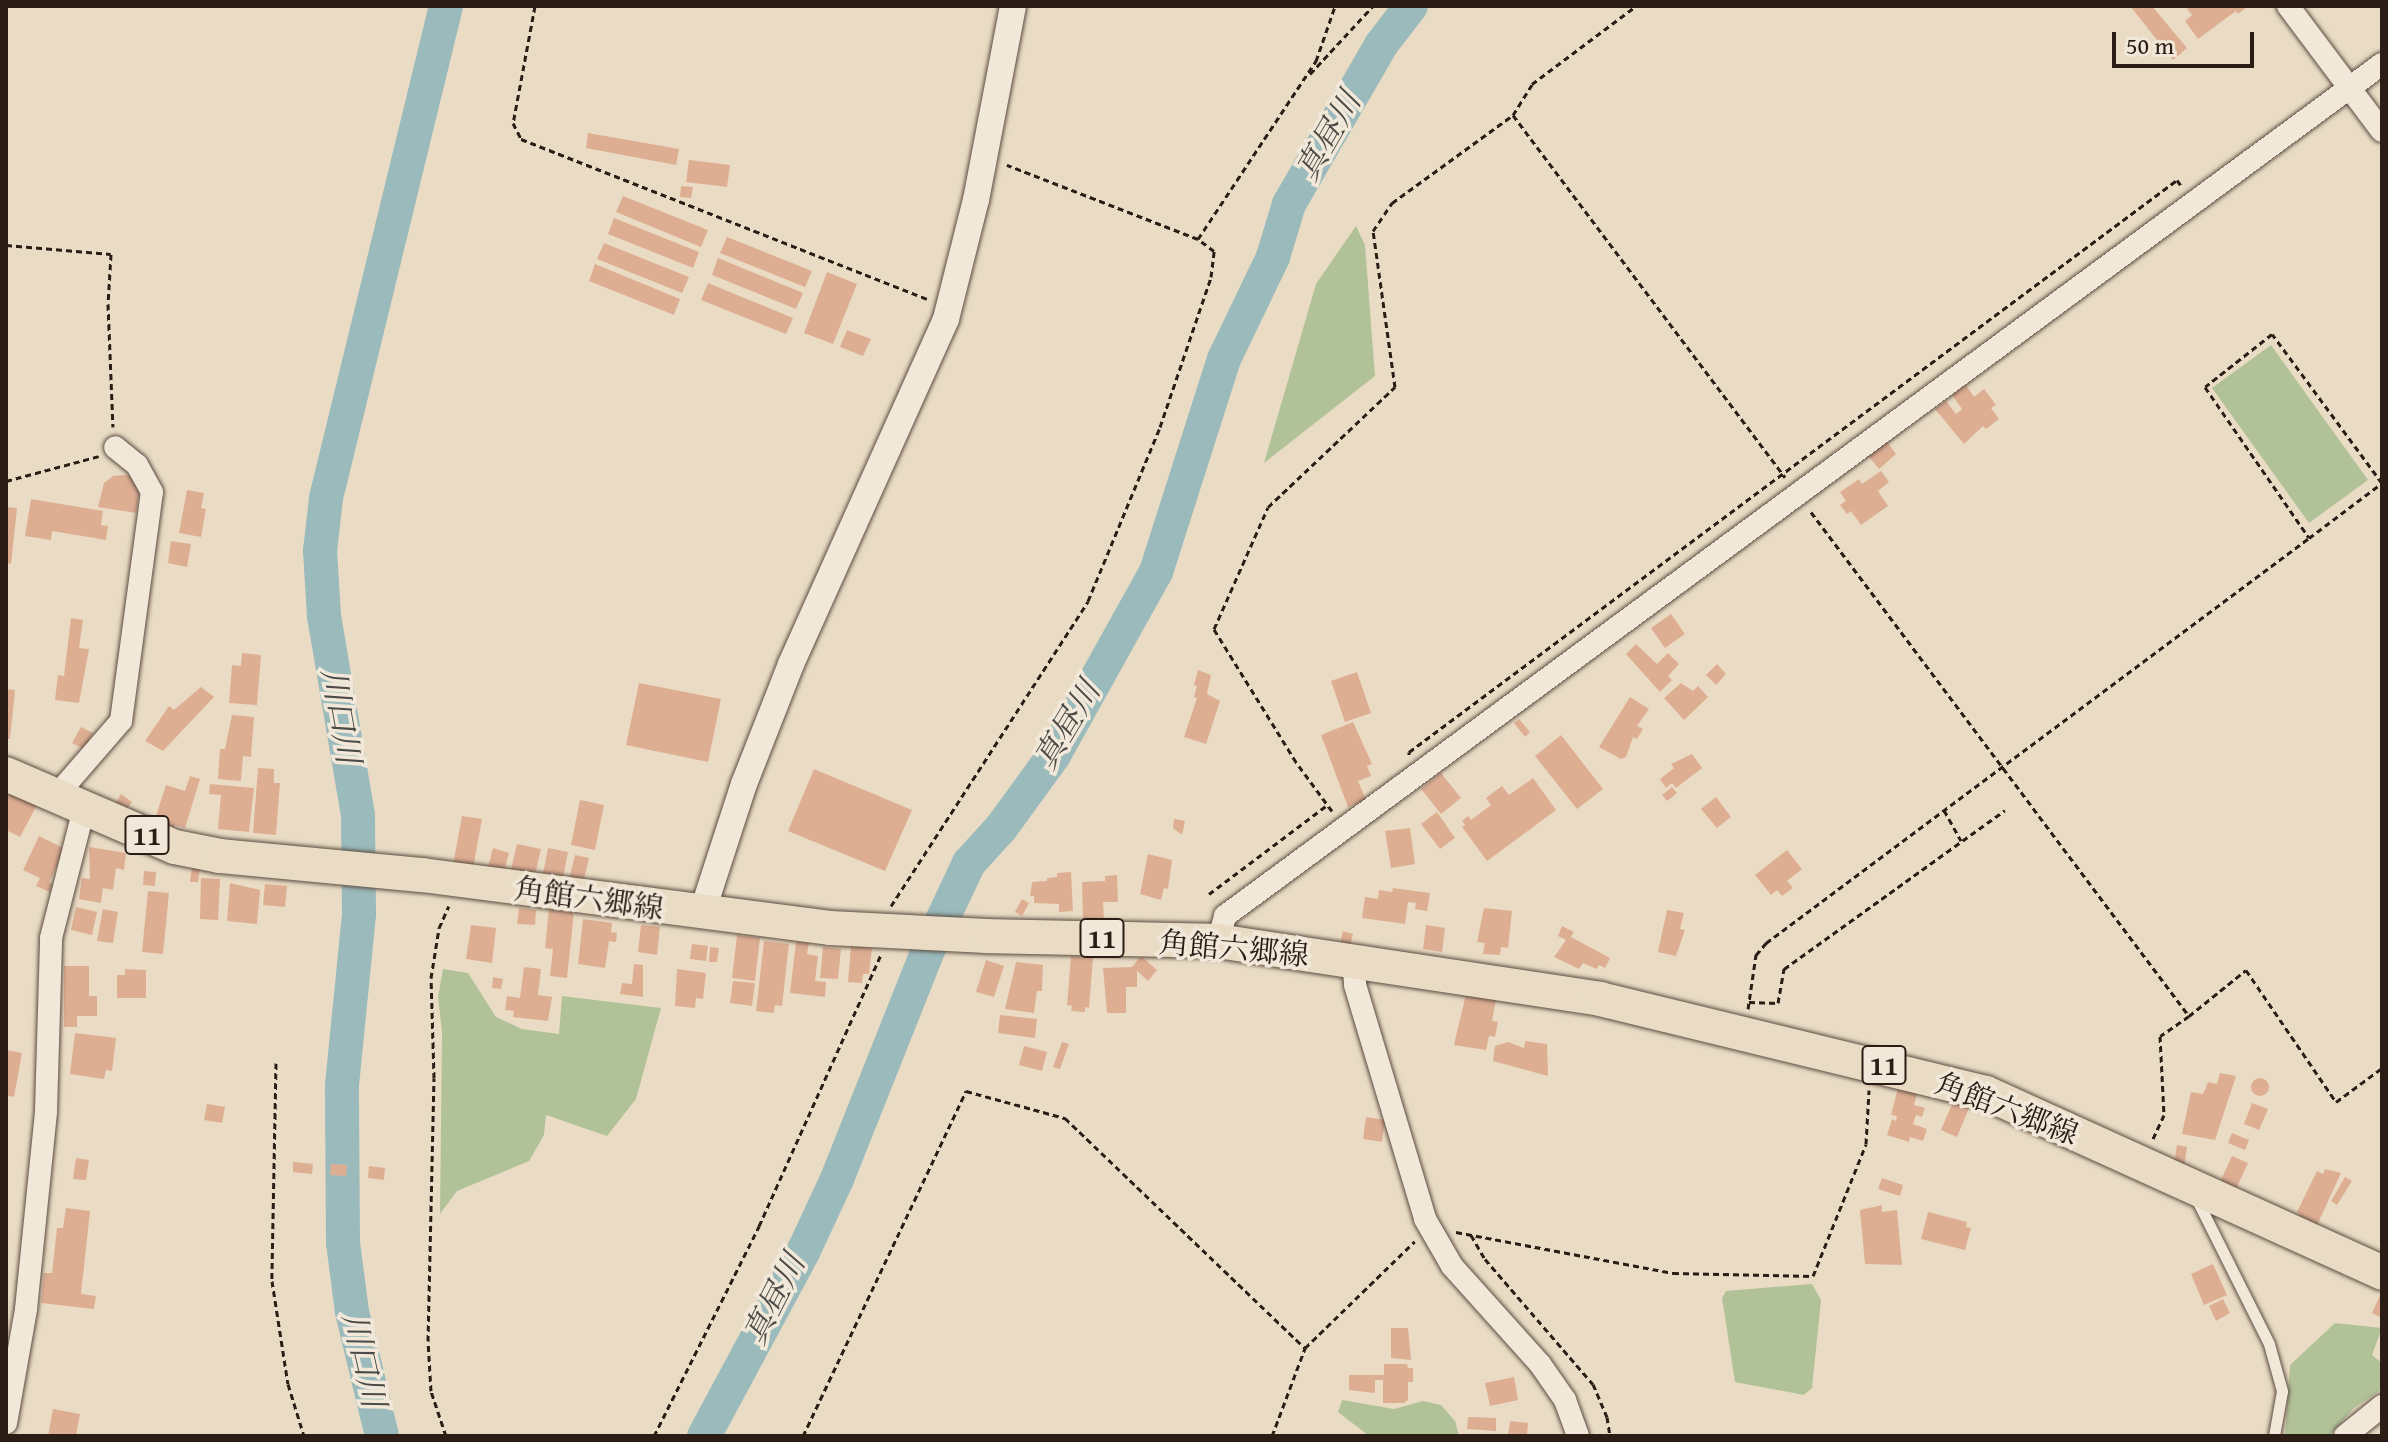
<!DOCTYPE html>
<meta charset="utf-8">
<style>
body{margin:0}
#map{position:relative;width:2388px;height:1442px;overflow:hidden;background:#eadcc4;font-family:"Gentium Book Plus","Noto Serif JP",serif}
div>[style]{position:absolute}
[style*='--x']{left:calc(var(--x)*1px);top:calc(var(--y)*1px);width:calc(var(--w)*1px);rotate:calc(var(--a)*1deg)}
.green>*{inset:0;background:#b2c298}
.river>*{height:34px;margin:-17px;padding:0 17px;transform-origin:17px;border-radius:17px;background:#9ababb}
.building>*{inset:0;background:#deae93}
.round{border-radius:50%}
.path>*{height:3px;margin-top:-1.5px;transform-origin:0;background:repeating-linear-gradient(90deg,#2b1c15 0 6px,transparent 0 10px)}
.roads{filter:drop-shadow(0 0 2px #5b4c41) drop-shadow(0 0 2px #5b4c41)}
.service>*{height:11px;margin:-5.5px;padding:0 5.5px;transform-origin:5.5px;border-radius:5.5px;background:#f1e8d9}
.minor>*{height:22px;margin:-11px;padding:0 11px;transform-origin:11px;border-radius:11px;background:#f1e8d9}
.tertiary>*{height:26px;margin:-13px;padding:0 13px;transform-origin:13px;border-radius:13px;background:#f1e8d9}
.primary>*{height:34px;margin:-17px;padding:0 17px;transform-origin:17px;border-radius:17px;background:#eadcc4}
span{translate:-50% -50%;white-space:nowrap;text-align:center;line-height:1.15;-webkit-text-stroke:7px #f1e8d9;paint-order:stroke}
.shield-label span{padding:2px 6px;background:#f1e8d9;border:2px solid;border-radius:6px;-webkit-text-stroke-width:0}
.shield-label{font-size:28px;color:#2b1c15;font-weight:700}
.street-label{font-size:30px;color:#2b1c15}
.water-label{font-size:32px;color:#4c4b47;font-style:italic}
.frame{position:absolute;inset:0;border:8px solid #2b1c15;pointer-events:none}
.scale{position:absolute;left:2112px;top:32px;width:142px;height:36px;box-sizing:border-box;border:4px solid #2b1c15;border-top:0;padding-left:10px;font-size:24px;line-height:28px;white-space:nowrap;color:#2b1c15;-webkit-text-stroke:6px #f1e8d9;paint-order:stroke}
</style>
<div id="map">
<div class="green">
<i style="clip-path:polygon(1356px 226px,1365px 245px,1375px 376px,1264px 463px,1316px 284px)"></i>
<i style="clip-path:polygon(2271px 345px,2368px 480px,2309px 523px,2212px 388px)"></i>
<i style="clip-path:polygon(443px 969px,468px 973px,496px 1017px,522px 1029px,559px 1034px,562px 996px,661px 1008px,636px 1099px,607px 1136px,546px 1115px,544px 1135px,529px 1161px,457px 1191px,440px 1214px,442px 1032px,438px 997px)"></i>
<i style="clip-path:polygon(1812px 1284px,1821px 1300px,1812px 1388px,1804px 1395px,1735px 1382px,1722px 1298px,1726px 1291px)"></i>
<i style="clip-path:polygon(2335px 1323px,2382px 1328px,2372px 1355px,2382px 1363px,2382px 1389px,2354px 1408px,2329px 1436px,2285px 1436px,2290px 1365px)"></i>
<i style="clip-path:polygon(1342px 1400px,1394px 1409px,1423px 1401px,1441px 1405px,1455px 1421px,1459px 1436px,1369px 1436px,1338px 1412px)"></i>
</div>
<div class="river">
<i style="--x:382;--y:1436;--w:128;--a:-103.6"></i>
<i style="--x:352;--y:1312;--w:70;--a:-97.4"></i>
<i style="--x:343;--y:1243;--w:158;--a:-90.4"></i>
<i style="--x:342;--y:1085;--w:172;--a:-84.3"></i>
<i style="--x:359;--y:914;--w:99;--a:-90.6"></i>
<i style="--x:358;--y:815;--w:202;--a:-99.7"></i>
<i style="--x:324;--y:616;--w:65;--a:-93.5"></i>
<i style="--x:320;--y:551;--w:53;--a:-83.5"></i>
<i style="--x:326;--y:498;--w:506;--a:-76.29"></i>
<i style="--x:704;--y:1436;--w:209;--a:-61.7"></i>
<i style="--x:803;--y:1252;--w:81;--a:-65"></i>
<i style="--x:837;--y:1179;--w:249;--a:-68.3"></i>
<i style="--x:929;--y:948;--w:94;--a:-64.8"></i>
<i style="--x:969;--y:863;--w:47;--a:-47.6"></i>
<i style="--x:1001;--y:828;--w:90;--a:-54"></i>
<i style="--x:1054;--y:755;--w:210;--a:-60.9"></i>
<i style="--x:1156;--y:572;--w:224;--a:-72.3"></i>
<i style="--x:1224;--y:359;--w:113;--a:-64.3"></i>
<i style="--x:1273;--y:257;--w:55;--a:-73.2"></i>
<i style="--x:1289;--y:204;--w:184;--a:-59.9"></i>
<i style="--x:1381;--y:45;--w:49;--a:-52.4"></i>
</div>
<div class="building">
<i style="clip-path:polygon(2130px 6px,2152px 6px,2187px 48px,2173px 60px)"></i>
<i style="clip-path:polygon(2191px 6px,2248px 6px,2238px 14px,2236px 11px,2198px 39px,2185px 21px,2192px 15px,2187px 9px)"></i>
<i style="clip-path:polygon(588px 133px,679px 149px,676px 165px,586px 148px)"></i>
<i style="clip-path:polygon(689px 160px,730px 165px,727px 187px,686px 182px)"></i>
<i style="clip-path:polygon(681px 186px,693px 187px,691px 198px,680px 197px)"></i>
<i style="clip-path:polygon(623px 196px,708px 230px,701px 247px,616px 212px)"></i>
<i style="clip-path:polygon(614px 218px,699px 252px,693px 268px,608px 234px)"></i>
<i style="clip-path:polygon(727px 237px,812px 271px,805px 287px,720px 253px)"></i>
<i style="clip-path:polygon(604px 243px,689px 277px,682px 293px,597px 259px)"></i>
<i style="clip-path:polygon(718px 258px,803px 293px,796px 309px,712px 275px)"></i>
<i style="clip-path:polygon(595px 264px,680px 299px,674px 315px,589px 281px)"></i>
<i style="clip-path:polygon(827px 272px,857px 284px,833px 344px,804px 333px)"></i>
<i style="clip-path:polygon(708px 283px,793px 318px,786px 334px,701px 300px)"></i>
<i style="clip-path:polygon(847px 330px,871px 339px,863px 356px,840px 347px)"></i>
<i style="clip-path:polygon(1966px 385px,1974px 397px,1984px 389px,1996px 405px,1991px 408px,1999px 419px,1986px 429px,1983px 426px,1964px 444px,1935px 409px,1946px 401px,1956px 414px,1962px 409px,1952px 395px)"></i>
<i style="clip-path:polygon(1884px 438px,1896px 454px,1879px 469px,1866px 453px)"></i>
<i style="clip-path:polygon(1881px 471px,1889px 482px,1878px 491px,1888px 506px,1861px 525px,1851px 511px,1847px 514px,1840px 505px,1846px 501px,1840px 492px,1859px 479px,1862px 484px)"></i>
<i style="clip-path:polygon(124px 475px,141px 478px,136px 513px,98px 507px,104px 483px,113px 476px)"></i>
<i style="clip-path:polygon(187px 490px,204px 493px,201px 508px,206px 509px,201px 537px,179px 533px)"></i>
<i style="clip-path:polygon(31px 499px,103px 511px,101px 525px,108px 526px,106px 540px,52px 531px,51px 540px,25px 536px)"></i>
<i style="clip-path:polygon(6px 507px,17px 508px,11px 564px,6px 563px)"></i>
<i style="clip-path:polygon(171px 541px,191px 544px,187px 567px,168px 563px)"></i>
<i style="clip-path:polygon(1671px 614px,1685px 634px,1665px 648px,1651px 628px)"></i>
<i style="clip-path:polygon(71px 618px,83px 620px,79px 648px,89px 649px,79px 703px,55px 700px,58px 675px,64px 676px)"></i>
<i style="clip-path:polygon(1636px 644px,1657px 664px,1668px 653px,1679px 664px,1668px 676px,1672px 680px,1660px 692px,1626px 654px)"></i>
<i style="clip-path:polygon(242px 653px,261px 655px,257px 705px,229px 703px,232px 665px,241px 666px)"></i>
<i style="clip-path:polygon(1717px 664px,1726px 674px,1716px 685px,1706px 675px)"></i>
<i style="clip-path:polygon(1198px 670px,1211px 675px,1207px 694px,1220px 701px,1206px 744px,1184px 737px,1197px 698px,1194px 697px,1197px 686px,1194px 685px)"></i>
<i style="clip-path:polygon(1357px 672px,1371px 713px,1345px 722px,1331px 681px)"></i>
<i style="clip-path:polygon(639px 683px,721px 699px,708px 762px,626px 745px)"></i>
<i style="clip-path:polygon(1681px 683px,1693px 691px,1698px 686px,1708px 697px,1684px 720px,1664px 698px)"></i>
<i style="clip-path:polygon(201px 687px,214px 697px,163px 751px,145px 741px,169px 706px,174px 710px)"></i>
<i style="clip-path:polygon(6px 689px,15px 690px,10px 739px,6px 739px)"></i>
<i style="clip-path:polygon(1630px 697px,1649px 709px,1637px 726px,1643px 729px,1637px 739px,1633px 737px,1626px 757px,1621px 759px,1599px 747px)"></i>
<i style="clip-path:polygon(232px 715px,254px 717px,251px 757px,243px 756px,241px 781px,218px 779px,220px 749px,225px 749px)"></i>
<i style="clip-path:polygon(1519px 719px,1530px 732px,1525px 737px,1514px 723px)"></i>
<i style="clip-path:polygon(1353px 722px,1372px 764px,1367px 766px,1371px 776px,1358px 781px,1366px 800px,1348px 807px,1321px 735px)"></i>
<i style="clip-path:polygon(81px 727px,93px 733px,84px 749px,72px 743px)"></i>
<i style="clip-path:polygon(1561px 735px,1603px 789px,1577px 809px,1535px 756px)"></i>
<i style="clip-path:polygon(1692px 754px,1702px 768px,1676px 788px,1672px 783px,1666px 788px,1660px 779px,1674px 768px,1671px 764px)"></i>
<i style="clip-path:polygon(258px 768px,274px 769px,274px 783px,280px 783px,276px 835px,253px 833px)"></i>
<i style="clip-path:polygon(814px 769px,912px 810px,885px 871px,788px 831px)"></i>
<i style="clip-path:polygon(1441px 773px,1461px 798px,1441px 814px,1421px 789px)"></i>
<i style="clip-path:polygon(190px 776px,200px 779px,185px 828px,175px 825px,173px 832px,153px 825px,166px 785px,185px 791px)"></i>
<i style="clip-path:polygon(1533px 778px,1556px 810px,1487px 861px,1462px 827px,1465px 825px,1462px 821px,1468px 816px,1471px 820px,1491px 805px,1486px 798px,1502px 786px,1509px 795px)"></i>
<i style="clip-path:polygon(210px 784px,254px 788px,249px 832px,218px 829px,221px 795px,209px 794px)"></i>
<i style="clip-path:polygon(1672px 787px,1677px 793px,1667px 801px,1662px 795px)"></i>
<i style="clip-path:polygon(12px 790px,38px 803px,20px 837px,6px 830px,6px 801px)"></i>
<i style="clip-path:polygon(121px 794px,132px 802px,123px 814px,113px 807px)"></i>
<i style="clip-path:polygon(1716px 797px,1731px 817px,1717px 828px,1701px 809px)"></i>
<i style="clip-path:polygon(580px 800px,604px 805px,595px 850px,571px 845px)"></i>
<i style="clip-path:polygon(1437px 812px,1455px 838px,1440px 849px,1421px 824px)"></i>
<i style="clip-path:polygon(462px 816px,482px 819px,473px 868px,453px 865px)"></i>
<i style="clip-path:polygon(1174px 819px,1185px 821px,1182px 835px,1173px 828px)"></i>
<i style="clip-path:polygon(1410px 828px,1415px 864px,1391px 868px,1385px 831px)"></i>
<i style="clip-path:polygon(39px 836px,65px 849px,49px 882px,53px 885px,50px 892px,36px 886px,40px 878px,23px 870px)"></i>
<i style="clip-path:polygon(517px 844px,541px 849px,534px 879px,510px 874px)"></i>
<i style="clip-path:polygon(89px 847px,126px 853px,124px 870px,116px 868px,113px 890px,103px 888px,101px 903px,79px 899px,82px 878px,90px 879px)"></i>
<i style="clip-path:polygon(493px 848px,509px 853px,503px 875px,487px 871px)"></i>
<i style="clip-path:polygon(548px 848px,568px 852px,562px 883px,542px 879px)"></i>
<i style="clip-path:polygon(1787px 850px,1802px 869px,1787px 881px,1793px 888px,1782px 896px,1777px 890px,1771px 895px,1755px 875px)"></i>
<i style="clip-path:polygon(1148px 854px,1172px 860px,1168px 889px,1164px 888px,1161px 900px,1140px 894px)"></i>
<i style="clip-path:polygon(575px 855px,589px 858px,582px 887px,568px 884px)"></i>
<i style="clip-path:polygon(192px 867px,200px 868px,198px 882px,190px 882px)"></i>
<i style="clip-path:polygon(144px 871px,156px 872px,155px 886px,143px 885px)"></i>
<i style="clip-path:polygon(1071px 872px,1073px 911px,1059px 912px,1059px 904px,1034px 903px,1034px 896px,1030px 896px,1032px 882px,1047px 881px,1047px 878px,1057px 877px,1057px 873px)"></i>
<i style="clip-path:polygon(1117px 875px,1118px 902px,1103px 902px,1104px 919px,1083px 920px,1082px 882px,1105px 881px,1105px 876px)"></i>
<i style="clip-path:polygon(201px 878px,220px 879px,218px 920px,200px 919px)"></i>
<i style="clip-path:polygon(230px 883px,260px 890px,257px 924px,227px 921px)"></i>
<i style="clip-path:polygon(265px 884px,287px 886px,285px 907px,263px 905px)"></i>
<i style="clip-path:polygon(1393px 888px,1430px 893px,1427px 911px,1415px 909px,1416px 903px,1408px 902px,1405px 924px,1362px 918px,1365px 897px,1378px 899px,1379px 890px,1392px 892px)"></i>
<i style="clip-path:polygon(148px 891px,169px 893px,163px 954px,142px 952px)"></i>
<i style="clip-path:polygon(1022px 899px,1029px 903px,1022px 916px,1015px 912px)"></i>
<i style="clip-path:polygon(76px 907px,97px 912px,92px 935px,71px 930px)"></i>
<i style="clip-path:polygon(519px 908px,536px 910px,535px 925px,517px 924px)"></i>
<i style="clip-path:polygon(1484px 908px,1512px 911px,1508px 948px,1501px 947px,1500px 955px,1483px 954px,1485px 943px,1477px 942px)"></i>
<i style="clip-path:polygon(103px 909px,118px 912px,113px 943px,97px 941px)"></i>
<i style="clip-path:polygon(549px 909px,574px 912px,567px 978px,550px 976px,553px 949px,545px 948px)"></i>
<i style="clip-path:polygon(1667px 910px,1684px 913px,1680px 929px,1685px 930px,1676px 956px,1658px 952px)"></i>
<i style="clip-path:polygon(583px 919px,612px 923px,611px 932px,617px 933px,616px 942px,609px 941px,605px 968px,578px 964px)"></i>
<i style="clip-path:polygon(471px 925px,496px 928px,492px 963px,466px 959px)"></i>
<i style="clip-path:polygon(641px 925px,660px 927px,657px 955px,638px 952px)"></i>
<i style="clip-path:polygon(1426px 925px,1445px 928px,1442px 952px,1423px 949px)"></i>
<i style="clip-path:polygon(1562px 926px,1574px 932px,1571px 937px,1610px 958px,1605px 968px,1599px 965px,1597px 969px,1583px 963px,1579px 969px,1554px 957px,1566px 940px,1558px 936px)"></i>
<i style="clip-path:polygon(1343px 931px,1353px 934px,1350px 946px,1340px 943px)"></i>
<i style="clip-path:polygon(737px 935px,760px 938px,755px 981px,732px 978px)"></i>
<i style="clip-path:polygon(764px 941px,789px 944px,782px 1006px,775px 1005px,774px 1013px,756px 1011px)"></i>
<i style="clip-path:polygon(796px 942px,809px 943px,807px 954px,818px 956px,815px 981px,826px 982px,825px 997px,790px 993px)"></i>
<i style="clip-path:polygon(692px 944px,708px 946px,706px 961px,690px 959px)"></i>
<i style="clip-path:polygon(851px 946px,872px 948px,869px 974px,863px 974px,862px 983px,848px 982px)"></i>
<i style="clip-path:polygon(710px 947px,719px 948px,717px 962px,709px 962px)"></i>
<i style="clip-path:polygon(823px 947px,841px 949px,838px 979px,820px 978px)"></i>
<i style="clip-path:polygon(1071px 956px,1093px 958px,1089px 1008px,1085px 1007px,1085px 1012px,1071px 1011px,1072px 1006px,1067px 1005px)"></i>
<i style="clip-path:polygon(1141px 956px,1157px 970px,1148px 981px,1137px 971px,1137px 987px,1126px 987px,1126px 1013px,1107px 1013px,1103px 968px,1132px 967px)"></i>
<i style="clip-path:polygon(986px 960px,1004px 966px,994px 997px,976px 992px)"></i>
<i style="clip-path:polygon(1016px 962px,1043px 965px,1042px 991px,1037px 991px,1034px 1013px,1005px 1009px)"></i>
<i style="clip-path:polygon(634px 964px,643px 965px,643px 997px,620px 994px,622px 983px,632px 984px)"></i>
<i style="clip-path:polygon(64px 966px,89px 966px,89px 996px,97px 996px,97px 1016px,77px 1016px,77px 1027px,64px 1027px)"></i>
<i style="clip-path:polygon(524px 967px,541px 969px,538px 995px,552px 997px,548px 1021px,513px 1017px,514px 1011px,505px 1010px,507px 996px,520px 998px)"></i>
<i style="clip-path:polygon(125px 969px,146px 970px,146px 998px,117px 998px,117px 975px,125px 975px)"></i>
<i style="clip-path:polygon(677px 969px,706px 973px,703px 999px,696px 998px,695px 1008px,675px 1006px)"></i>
<i style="clip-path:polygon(493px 977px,503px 979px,501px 989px,492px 988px)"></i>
<i style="clip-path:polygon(733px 981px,755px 983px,752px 1006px,730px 1003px)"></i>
<i style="clip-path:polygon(1466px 994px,1496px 999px,1492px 1021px,1498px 1022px,1495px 1037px,1489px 1036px,1486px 1050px,1454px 1045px)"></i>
<i style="clip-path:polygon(1000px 1015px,1037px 1019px,1035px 1038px,998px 1033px)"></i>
<i style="clip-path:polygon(75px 1033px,116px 1038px,112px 1071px,106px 1070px,104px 1079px,70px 1074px)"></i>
<i style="clip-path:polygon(1525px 1041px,1547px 1044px,1548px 1076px,1493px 1061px,1495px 1046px,1508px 1042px,1524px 1048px)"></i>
<i style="clip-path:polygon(1062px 1042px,1069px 1044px,1060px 1069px,1053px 1067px)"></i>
<i style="clip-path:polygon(1024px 1046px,1047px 1052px,1042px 1071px,1019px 1065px)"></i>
<i style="clip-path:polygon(6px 1050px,22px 1053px,14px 1097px,6px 1095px)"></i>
<i style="clip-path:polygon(2220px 1073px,2236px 1076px,2215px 1140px,2182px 1134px,2191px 1092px,2203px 1094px,2208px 1082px,2217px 1084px)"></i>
<i class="round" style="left:2251px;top:1078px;width:18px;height:18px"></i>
<i style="clip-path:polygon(1898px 1088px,1917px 1094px,1914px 1105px,1925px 1108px,1922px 1117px,1916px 1115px,1913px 1124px,1927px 1129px,1923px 1141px,1910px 1137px,1909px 1142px,1887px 1135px,1892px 1119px,1896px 1121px,1897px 1116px,1891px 1115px)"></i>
<i style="clip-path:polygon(1953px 1102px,1969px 1108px,1957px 1137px,1941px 1130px)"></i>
<i style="clip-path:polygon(2252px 1103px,2268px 1109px,2259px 1130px,2244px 1124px)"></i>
<i style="clip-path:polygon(207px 1104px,225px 1107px,222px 1123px,204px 1120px)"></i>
<i style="clip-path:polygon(1366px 1117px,1385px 1120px,1382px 1142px,1363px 1139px)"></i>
<i style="clip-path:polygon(2232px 1133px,2249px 1140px,2245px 1150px,2228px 1143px)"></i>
<i style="clip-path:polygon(2177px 1145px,2187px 1147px,2184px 1167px,2174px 1165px)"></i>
<i style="clip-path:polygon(2232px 1156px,2248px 1163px,2236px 1189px,2220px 1182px)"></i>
<i style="clip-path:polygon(76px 1158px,89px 1160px,86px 1180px,73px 1179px)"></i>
<i style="clip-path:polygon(293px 1162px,313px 1164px,312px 1174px,293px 1172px)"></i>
<i style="clip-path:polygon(331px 1164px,347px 1165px,346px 1176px,330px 1175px)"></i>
<i style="clip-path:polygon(369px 1166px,385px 1168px,384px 1180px,368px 1178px)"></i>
<i style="clip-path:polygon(2325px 1169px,2341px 1173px,2314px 1232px,2298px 1218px,2300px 1214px,2297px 1212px,2317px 1171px,2323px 1174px)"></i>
<i style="clip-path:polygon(2345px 1177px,2352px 1181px,2337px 1205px,2331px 1201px)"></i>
<i style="clip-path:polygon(1882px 1178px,1903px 1185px,1900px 1196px,1878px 1189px)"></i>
<i style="clip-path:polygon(1882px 1205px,1882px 1212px,1897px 1210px,1902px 1265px,1865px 1264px,1860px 1210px)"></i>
<i style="clip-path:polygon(66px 1208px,90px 1211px,81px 1294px,96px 1296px,94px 1309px,41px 1303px,44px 1273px,52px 1273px,57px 1228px,63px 1228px)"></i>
<i style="clip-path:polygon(1928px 1212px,1967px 1222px,1966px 1227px,1971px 1228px,1965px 1250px,1921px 1239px)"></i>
<i style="clip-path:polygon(2213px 1264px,2227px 1295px,2204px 1305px,2191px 1274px)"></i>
<i style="clip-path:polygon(2382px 1291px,2382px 1318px,2372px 1313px)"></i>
<i style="clip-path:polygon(2223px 1299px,2230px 1313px,2216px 1321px,2209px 1306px)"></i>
<i style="clip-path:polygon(1391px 1328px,1408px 1328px,1411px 1360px,1391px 1358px)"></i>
<i style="clip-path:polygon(1384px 1364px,1407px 1364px,1408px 1368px,1413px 1368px,1413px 1382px,1408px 1382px,1408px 1400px,1404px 1403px,1383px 1403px,1383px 1380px,1375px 1380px,1375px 1393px,1349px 1390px,1349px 1375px,1384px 1375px)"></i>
<i style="clip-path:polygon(1514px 1377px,1518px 1400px,1490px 1406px,1485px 1383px)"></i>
<i style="clip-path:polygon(53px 1409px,80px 1414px,76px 1436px,48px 1436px)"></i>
<i style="clip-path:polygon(1468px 1417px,1496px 1418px,1496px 1431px,1467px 1429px)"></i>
<i style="clip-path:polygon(1510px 1421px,1528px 1423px,1527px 1436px,1508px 1436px)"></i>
</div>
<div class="path">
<i style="--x:535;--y:6;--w:119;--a:100.6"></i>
<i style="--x:513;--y:123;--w:18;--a:63"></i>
<i style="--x:521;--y:139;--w:439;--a:21.5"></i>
<i style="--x:1310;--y:74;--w:93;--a:-47.2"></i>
<i style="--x:1513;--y:115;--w:453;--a:53.1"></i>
<i style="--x:1198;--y:239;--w:214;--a:-56.5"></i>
<i style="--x:1316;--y:61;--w:58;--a:-70.9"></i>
<i style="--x:6;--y:245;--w:105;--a:4.9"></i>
<i style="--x:111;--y:254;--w:50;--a:93.4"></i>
<i style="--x:108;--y:304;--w:123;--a:87.7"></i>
<i style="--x:6;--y:481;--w:96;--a:-15"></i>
<i style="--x:1811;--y:512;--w:630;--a:53.13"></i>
<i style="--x:2189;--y:1016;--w:35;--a:145"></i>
<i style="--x:2160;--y:1036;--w:79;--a:87.1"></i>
<i style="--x:2164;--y:1115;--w:29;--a:115"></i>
<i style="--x:1409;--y:755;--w:3;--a:-90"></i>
<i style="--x:1409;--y:752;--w:958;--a:-36.68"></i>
<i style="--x:2177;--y:180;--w:9;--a:54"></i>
<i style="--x:1944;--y:810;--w:35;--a:61"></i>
<i style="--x:1332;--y:811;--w:61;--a:-126.3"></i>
<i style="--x:1296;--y:762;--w:156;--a:-121.7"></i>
<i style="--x:1214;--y:629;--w:133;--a:-66.1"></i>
<i style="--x:1268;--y:507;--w:175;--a:-43.4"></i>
<i style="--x:1395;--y:387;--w:158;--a:-98"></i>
<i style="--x:1373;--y:231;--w:34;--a:-56"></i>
<i style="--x:1392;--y:203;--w:150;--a:-36"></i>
<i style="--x:1513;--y:115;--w:36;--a:-58"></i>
<i style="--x:1532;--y:84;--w:130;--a:-36.9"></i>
<i style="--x:1209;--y:894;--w:148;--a:-37"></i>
<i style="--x:891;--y:906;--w:363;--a:-57.1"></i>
<i style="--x:1088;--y:601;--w:188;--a:-67.5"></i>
<i style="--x:1160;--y:427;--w:158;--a:-71.2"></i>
<i style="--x:1211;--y:277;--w:26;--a:-83"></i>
<i style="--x:1214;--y:251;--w:20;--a:-143"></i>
<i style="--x:1198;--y:239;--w:205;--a:-158.8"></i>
<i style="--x:1749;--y:1002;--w:29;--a:2"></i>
<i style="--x:1778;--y:1003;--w:35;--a:-80"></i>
<i style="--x:1784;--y:969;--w:272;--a:-35.7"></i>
<i style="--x:1748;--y:1009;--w:55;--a:-81.6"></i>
<i style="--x:1756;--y:955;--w:16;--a:-50"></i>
<i style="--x:1766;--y:943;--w:677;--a:-36.72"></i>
<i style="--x:2309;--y:538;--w:91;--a:-37"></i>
<i style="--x:2382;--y:483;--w:185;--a:-126.4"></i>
<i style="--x:2272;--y:334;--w:85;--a:141.7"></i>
<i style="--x:2205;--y:387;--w:183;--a:55.4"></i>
<i style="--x:2189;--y:1016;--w:73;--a:-38.9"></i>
<i style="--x:2246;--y:970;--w:160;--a:55.7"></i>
<i style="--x:2336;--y:1102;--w:57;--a:-36.5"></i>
<i style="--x:276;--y:1063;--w:218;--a:91.1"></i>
<i style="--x:272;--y:1281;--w:104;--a:81.2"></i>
<i style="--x:288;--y:1384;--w:54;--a:72.9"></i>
<i style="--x:1456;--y:1232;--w:221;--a:10.7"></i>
<i style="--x:1673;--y:1273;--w:140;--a:1.2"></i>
<i style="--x:1813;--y:1276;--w:142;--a:-68.1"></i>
<i style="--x:1866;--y:1144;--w:54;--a:-86.8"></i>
<i style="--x:1471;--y:1235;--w:28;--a:60"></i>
<i style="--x:1485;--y:1259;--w:165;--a:49.2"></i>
<i style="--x:1593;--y:1384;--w:36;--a:67"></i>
<i style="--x:1607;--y:1417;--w:19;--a:81"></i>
<i style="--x:446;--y:1436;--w:47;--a:-108.4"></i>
<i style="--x:431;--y:1391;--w:50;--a:-93.4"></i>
<i style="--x:428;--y:1341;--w:263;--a:-88.7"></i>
<i style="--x:434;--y:1078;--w:100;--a:-91.7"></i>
<i style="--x:431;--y:978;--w:51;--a:-80.9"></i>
<i style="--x:439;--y:928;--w:24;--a:-66"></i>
<i style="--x:654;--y:1436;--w:235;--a:-63.4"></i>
<i style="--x:759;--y:1226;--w:297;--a:-65.8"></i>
<i style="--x:803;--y:1436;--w:382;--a:-64.7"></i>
<i style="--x:966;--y:1091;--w:103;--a:15.3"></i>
<i style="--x:1065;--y:1118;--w:332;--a:43.8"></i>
<i style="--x:1272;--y:1436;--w:94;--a:-69.4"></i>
<i style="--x:1305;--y:1348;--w:153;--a:-44.2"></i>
</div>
<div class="roads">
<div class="service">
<i style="--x:2195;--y:1196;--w:165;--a:63.4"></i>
<i style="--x:2269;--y:1344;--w:49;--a:74.5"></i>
<i style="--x:2282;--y:1391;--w:46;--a:100.1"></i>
</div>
<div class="minor">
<i style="--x:2288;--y:6;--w:156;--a:53.1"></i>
<i style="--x:56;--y:796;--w:99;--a:-49.1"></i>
<i style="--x:121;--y:721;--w:231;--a:-82.3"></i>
<i style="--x:152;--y:492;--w:31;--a:-119"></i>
<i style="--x:137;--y:465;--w:28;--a:-141"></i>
<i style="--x:1218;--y:941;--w:26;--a:-74"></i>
<i style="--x:1225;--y:916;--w:1437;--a:-36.37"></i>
<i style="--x:1353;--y:960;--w:25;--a:85"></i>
<i style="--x:1355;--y:985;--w:244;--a:73.3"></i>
<i style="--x:1425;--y:1219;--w:54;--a:60.1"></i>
<i style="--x:1452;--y:1266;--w:132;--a:48.1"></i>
<i style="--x:1540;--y:1364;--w:44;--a:55.2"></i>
<i style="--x:1565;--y:1400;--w:38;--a:70"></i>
<i style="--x:6;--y:1423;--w:116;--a:-80"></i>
<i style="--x:26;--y:1309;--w:199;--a:-84.2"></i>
<i style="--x:46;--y:1111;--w:173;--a:-88.3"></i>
<i style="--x:51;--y:938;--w:133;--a:-75.7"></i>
<i style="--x:2345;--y:1436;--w:48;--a:-39"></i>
</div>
<div class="tertiary">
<i style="--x:702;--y:913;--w:136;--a:-72"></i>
<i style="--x:744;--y:784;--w:129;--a:-68.6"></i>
<i style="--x:791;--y:664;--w:378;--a:-65.8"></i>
<i style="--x:946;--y:319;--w:123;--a:-75.9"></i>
<i style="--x:976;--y:200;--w:197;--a:-79.2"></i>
</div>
<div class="primary">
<i style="--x:6;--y:774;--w:184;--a:23.4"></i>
<i style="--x:175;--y:847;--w:46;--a:11.3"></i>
<i style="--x:220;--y:856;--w:203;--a:5.4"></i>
<i style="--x:422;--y:875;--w:411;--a:7.4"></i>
<i style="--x:830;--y:928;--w:157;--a:2.9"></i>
<i style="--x:987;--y:936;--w:231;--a:1.2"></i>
<i style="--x:1218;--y:941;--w:386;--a:8.6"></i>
<i style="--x:1600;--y:999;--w:397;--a:13.7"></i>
<i style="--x:1986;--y:1093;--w:435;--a:24.4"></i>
</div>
</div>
<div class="shield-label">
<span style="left:147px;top:835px">11</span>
<span style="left:1102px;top:938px">11</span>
<span style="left:1884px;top:1065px">11</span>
</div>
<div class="street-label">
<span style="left:589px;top:898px;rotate:8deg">角館六郷線</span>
<span style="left:1234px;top:948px;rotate:5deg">角館六郷線</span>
<span style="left:2007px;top:1108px;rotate:21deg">角館六郷線</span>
</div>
<div class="water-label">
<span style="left:1328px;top:136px;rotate:-60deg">真昼川</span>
<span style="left:341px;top:716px;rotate:80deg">川口川</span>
<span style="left:1067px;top:725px;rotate:-59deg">真昼川</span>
<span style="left:774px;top:1299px;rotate:-63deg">真昼川</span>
<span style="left:364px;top:1360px;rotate:77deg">川口川</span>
</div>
<div class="frame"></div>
<div class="scale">50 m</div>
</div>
